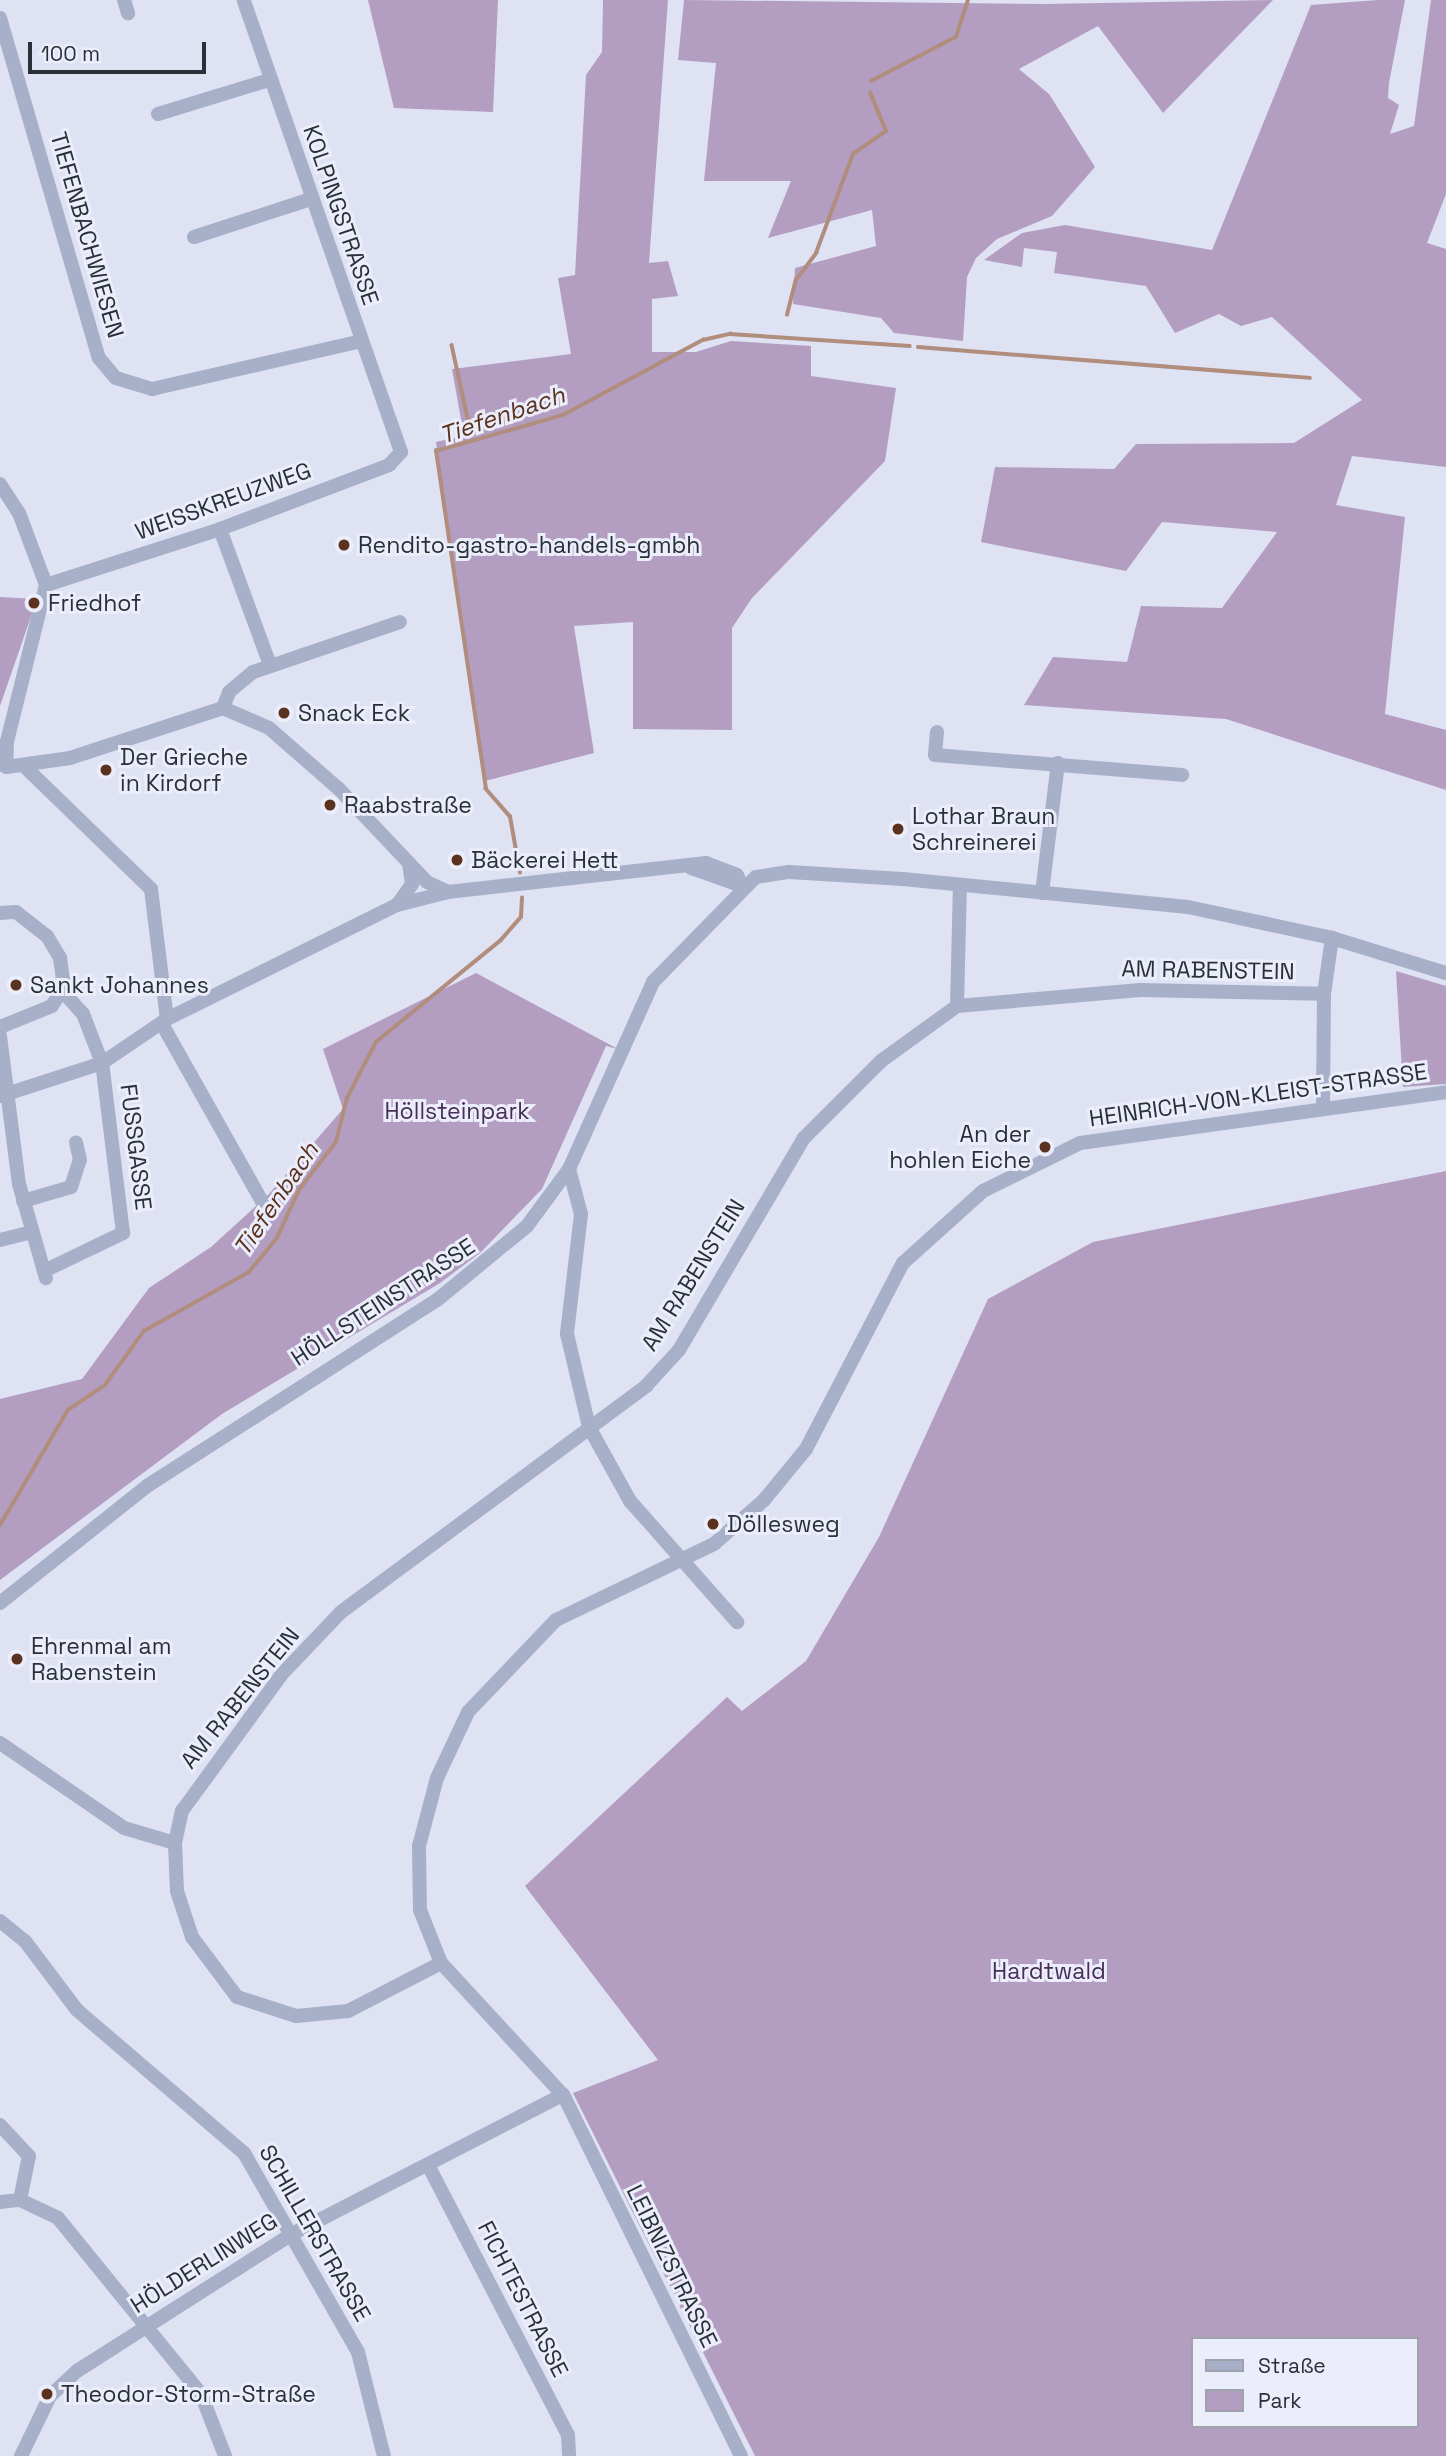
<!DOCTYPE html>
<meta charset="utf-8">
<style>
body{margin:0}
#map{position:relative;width:1446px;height:2456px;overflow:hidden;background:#dee2f3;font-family:"Space Grotesk",sans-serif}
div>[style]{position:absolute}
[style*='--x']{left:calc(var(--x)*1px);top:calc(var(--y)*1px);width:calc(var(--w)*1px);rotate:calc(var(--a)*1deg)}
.green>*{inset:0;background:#b39ec2}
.stream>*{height:3.5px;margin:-1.75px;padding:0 1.75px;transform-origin:1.75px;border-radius:1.75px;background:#b08d7d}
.minor>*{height:14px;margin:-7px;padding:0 7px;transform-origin:7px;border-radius:7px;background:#a7b0c8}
.dots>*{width:19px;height:19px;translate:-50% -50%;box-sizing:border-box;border:4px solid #ebeefa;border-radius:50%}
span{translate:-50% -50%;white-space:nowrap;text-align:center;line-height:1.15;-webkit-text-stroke:6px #ebeefa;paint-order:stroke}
.street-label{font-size:23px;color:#293038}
.poi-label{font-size:23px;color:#293038}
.left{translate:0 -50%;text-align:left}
.right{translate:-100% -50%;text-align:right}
.park-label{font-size:23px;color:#472d57}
.water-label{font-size:24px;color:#5a321f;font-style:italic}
.legend{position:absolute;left:1191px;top:2337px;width:228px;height:91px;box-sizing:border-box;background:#ebeefa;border:2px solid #9da2ac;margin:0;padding:9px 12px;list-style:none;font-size:21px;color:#293038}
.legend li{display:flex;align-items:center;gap:14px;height:35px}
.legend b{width:35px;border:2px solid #9da2ac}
.scale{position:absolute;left:28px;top:42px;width:178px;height:32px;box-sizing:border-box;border:4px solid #293038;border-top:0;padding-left:9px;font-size:21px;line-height:24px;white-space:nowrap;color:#293038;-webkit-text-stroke:5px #ebeefa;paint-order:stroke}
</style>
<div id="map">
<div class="green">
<i style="clip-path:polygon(368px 0,498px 0,493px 112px,394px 108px)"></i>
<i style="clip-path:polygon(603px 0,668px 0,649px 263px,668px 261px,678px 296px,652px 299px,652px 352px,696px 352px,731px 341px,811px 346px,811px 376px,896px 388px,885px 461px,752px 598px,732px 628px,732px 730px,633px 729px,633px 622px,574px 626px,594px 753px,485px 781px,436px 442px,464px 436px,452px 369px,571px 354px,558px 278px,575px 275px,586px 75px,602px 52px)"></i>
<i style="clip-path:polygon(684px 0,1045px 4px,1273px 0,1163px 113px,1098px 26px,1019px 69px,1049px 94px,1095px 167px,1052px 216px,997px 239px,976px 258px,967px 277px,963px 341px,894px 333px,881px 318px,793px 304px,795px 268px,876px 246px,872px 210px,768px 238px,791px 181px,704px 181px,716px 63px,678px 60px)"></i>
<i style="clip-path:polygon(1378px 0,1405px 0,1389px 83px,1388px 98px,1399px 105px,1390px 134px,1414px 126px,1431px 0,1446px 0,1446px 194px,1427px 243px,1446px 249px,1446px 467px,1352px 456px,1336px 505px,1405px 517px,1385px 714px,1446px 730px,1446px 790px,1226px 719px,1024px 705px,1053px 657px,1127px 662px,1141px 606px,1222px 608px,1277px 532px,1162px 522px,1126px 571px,981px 542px,995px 467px,1114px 469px,1136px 444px,1294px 443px,1362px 400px,1272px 317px,1241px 326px,1219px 314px,1175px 333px,1146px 286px,1054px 273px,1057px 252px,1024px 248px,1022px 267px,984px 260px,1022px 233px,1065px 225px,1212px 250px,1311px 5px)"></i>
<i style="clip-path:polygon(0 597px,37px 599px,0 706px)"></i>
<i style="clip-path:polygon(1396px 971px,1446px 986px,1446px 1084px,1403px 1087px)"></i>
<i style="clip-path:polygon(476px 973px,618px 1049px,606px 1046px,542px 1189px,480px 1253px,440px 1283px,222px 1414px,0 1580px,0 1399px,82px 1379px,149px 1288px,211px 1247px,269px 1194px,343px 1109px,323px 1049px)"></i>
<i style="clip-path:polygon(evenodd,1446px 1171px,1446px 2456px,755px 2456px,573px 2093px,658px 2060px,525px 1886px,727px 1697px,742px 1711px,806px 1661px,879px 1537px,988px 1299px,1093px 1242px,1446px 1171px,1192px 2339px,1416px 2339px,1416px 2426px,1192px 2426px,1192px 2339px)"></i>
</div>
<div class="stream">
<i style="--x:871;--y:81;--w:96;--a:-27.4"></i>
<i style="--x:956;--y:37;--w:39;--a:-72"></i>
<i style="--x:787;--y:315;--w:36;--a:-76"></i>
<i style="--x:796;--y:280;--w:34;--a:-53"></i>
<i style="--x:816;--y:253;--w:106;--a:-69.5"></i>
<i style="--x:853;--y:154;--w:40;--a:-34.9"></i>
<i style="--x:886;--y:131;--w:41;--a:-112.8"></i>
<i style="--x:452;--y:345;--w:89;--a:77.7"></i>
<i style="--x:918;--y:347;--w:393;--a:4.5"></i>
<i style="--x:520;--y:873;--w:57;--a:-100.1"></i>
<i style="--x:510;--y:817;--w:37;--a:-131"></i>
<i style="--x:486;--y:789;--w:342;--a:-98.4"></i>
<i style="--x:436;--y:451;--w:132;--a:-15.8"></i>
<i style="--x:563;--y:415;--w:159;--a:-28.2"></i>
<i style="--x:703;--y:340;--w:28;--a:-13"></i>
<i style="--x:730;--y:334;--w:180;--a:3.8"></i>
<i style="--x:0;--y:1525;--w:134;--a:-59.4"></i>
<i style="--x:68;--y:1410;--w:45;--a:-34"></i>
<i style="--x:105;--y:1385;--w:67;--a:-54.2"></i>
<i style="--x:144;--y:1331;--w:120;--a:-29.3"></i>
<i style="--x:249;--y:1272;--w:44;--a:-50.5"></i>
<i style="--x:277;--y:1238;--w:53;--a:-65.4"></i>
<i style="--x:299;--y:1190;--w:61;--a:-52.4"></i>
<i style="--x:336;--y:1142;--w:45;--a:-76"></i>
<i style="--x:347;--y:1098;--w:63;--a:-62.6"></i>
<i style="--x:376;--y:1042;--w:161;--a:-39.2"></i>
<i style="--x:501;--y:940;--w:30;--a:-49"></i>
<i style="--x:521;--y:917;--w:19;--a:-87"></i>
</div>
<div class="minor">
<i style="--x:124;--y:0;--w:14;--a:73"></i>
<i style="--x:0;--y:18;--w:354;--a:73.8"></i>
<i style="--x:99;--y:358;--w:26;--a:50"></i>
<i style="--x:116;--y:378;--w:38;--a:17"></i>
<i style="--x:152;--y:389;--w:214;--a:-12.9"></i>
<i style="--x:158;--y:114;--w:116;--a:-17"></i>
<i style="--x:194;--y:237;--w:123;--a:-18"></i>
<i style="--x:0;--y:484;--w:35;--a:57"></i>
<i style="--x:19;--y:513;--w:77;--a:69.4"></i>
<i style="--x:46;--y:585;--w:161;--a:104"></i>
<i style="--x:7;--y:741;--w:26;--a:92"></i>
<i style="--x:220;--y:529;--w:145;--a:69.8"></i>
<i style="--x:46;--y:585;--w:183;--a:-17.8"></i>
<i style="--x:220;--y:529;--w:181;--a:-20.7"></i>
<i style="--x:389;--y:465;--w:18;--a:-47"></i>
<i style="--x:401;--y:452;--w:478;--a:-109.2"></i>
<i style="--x:223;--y:708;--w:17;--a:-69"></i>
<i style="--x:229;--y:692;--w:31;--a:-40"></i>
<i style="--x:253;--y:672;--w:155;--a:-18.8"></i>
<i style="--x:937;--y:732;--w:23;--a:95"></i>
<i style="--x:935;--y:755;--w:248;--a:4.6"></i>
<i style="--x:23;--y:765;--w:178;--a:44.1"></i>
<i style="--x:151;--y:889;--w:131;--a:83"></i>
<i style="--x:6;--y:767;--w:65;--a:-8"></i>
<i style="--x:70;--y:758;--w:161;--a:-18.1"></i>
<i style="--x:223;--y:708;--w:50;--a:23.5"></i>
<i style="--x:269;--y:728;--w:93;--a:41.1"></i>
<i style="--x:339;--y:789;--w:128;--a:46.6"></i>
<i style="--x:427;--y:882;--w:23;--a:25"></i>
<i style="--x:448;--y:892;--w:260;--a:-6.4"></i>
<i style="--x:706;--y:863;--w:33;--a:21"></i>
<i style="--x:737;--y:875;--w:12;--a:66"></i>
<i style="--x:691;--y:868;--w:54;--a:19.4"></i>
<i style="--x:1042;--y:893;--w:131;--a:-83"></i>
<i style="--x:397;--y:905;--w:26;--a:-54"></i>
<i style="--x:412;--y:884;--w:21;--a:-98"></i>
<i style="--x:0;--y:913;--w:16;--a:-4"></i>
<i style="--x:16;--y:912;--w:39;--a:38"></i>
<i style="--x:47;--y:936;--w:26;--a:59"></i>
<i style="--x:60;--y:958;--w:28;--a:82"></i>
<i style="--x:64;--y:986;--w:23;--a:121"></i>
<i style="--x:52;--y:1006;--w:56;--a:158"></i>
<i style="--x:957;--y:1006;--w:120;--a:-88.6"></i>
<i style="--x:162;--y:1024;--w:208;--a:60.6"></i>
<i style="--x:0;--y:1036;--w:149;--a:82.7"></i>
<i style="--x:19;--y:1184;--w:98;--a:74"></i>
<i style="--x:0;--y:1096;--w:107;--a:-17.9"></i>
<i style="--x:102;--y:1063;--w:78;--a:-34.1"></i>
<i style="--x:167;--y:1019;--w:257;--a:-26.4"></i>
<i style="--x:397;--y:905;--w:53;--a:-14.3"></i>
<i style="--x:1323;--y:1108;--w:114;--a:-89.5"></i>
<i style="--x:1324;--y:994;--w:57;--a:-81.9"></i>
<i style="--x:569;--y:1169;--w:47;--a:75.1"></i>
<i style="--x:581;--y:1214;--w:121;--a:96.7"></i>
<i style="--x:567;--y:1334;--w:96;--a:76.7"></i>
<i style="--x:589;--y:1427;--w:85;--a:61"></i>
<i style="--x:630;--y:1501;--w:162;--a:48.5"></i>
<i style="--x:23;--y:1201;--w:50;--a:-16.3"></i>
<i style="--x:71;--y:1187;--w:28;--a:-72"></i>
<i style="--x:80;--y:1160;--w:18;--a:-103"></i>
<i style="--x:0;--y:1240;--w:32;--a:-14"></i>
<i style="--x:44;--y:1271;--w:88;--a:-25.7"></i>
<i style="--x:123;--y:1233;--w:171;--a:-97"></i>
<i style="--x:102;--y:1063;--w:53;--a:-111.2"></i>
<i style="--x:83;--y:1014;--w:30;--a:-132"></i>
<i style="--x:0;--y:1603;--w:188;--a:-38.5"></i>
<i style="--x:147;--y:1486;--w:345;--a:-32.7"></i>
<i style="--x:437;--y:1300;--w:117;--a:-39.4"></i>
<i style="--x:527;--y:1226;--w:71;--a:-53.6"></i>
<i style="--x:569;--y:1169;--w:205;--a:-65.8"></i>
<i style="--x:653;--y:982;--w:147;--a:-45.6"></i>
<i style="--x:756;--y:877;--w:33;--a:-9"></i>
<i style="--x:789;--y:872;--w:114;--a:3.5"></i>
<i style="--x:903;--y:879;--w:286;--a:5.6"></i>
<i style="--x:1188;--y:907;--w:147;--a:12.1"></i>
<i style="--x:1332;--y:938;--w:119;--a:17.1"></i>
<i style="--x:0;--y:1743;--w:150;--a:34.4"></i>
<i style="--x:124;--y:1828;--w:53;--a:16.4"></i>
<i style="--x:0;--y:1921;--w:32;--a:39"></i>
<i style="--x:25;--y:1941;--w:86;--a:53"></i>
<i style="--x:77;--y:2010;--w:220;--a:40.6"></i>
<i style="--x:244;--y:2153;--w:229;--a:60.2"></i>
<i style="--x:358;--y:2352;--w:107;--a:76"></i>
<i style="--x:441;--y:1963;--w:105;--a:152.7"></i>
<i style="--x:348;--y:2011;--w:52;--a:174.5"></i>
<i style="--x:296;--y:2016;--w:62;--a:-162.1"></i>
<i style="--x:237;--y:1997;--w:75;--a:-126.9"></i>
<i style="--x:192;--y:1937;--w:48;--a:-108.1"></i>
<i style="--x:177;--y:1891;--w:48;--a:-92.4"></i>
<i style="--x:175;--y:1843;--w:33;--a:-78"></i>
<i style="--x:182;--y:1811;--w:168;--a:-53.9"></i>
<i style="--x:281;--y:1675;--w:87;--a:-46.4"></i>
<i style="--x:341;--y:1612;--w:380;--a:-36.5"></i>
<i style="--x:646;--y:1386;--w:49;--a:-47.5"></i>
<i style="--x:679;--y:1350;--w:246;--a:-59.5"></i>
<i style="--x:804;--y:1138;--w:109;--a:-45"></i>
<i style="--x:881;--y:1061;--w:94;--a:-35.9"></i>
<i style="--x:957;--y:1006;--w:184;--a:-5"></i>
<i style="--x:1140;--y:990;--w:184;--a:1.2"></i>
<i style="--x:0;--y:2125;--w:42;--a:46.9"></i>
<i style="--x:29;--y:2156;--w:45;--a:101.6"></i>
<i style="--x:428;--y:2165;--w:304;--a:62.6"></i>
<i style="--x:568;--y:2435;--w:21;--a:87"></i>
<i style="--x:0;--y:2202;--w:20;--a:-6"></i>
<i style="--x:20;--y:2200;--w:42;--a:25.3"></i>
<i style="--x:58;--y:2218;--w:227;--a:50.9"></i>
<i style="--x:201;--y:2394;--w:66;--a:68.8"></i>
<i style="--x:21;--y:2456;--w:67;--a:-64.2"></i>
<i style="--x:50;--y:2396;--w:37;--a:-43"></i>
<i style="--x:77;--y:2371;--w:255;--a:-32.5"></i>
<i style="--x:292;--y:2234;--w:305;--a:-27.2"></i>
<i style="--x:741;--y:2456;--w:402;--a:-116.2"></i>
<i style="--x:563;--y:2095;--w:180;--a:-132.7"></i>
<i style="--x:441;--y:1963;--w:57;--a:-111.6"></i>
<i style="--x:420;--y:1910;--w:64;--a:-90.9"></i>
<i style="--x:419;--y:1846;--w:70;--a:-75.2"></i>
<i style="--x:437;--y:1778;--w:73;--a:-64.8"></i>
<i style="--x:468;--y:1712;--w:127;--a:-46.3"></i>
<i style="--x:556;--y:1620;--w:175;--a:-25.7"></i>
<i style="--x:714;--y:1544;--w:67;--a:-41.3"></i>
<i style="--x:764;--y:1500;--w:66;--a:-50.5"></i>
<i style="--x:806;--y:1449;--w:210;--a:-62.5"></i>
<i style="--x:903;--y:1263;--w:108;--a:-42"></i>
<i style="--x:983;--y:1191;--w:108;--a:-26.3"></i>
<i style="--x:1080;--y:1143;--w:370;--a:-7.9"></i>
</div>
<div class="dots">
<i style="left:344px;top:545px;background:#5a321f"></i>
<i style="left:34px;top:603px;background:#5a321f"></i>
<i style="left:284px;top:713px;background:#5a321f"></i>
<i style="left:106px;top:770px;background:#5a321f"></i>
<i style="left:330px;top:805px;background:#5a321f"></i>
<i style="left:898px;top:829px;background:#5a321f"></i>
<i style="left:457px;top:860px;background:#5a321f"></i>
<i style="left:16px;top:985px;background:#5a321f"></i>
<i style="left:1045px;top:1147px;background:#5a321f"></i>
<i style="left:713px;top:1524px;background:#5a321f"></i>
<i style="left:17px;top:1659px;background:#5a321f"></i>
<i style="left:47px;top:2394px;background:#5a321f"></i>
</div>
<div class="street-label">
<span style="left:341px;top:215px;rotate:71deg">KOLPINGSTRASSE</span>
<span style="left:87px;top:235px;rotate:74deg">TIEFENBACHWIESEN</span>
<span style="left:223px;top:501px;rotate:-20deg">WEISSKREUZWEG</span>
<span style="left:1208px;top:970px;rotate:1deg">AM RABENSTEIN</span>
<span style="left:1258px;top:1095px;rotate:-8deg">HEINRICH-VON-KLEIST-STRASSE</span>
<span style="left:136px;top:1147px;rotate:83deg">FUSSGASSE</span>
<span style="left:693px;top:1275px;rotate:-58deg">AM RABENSTEIN</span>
<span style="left:383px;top:1302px;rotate:-33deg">HÖLLSTEINSTRASSE</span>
<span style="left:240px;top:1698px;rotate:-51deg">AM RABENSTEIN</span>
<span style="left:315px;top:2233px;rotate:60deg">SCHILLERSTRASSE</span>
<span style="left:204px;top:2263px;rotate:-32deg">HÖLDERLINWEG</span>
<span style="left:672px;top:2266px;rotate:64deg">LEIBNIZSTRASSE</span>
<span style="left:523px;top:2299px;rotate:63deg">FICHTESTRASSE</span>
</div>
<div class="poi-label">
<span class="left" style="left:358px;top:545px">Rendito-gastro-handels-gmbh</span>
<span class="left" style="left:48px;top:603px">Friedhof</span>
<span class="left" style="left:298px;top:713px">Snack Eck</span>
<span class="left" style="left:120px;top:770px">Der Grieche<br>in Kirdorf</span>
<span class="left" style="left:344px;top:805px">Raabstraße</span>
<span class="left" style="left:912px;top:829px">Lothar Braun<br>Schreinerei</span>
<span class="left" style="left:471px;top:860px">Bäckerei Hett</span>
<span class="left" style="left:30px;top:985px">Sankt Johannes</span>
<span class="right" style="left:1031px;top:1147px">An der<br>hohlen Eiche</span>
<span class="left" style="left:727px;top:1524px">Döllesweg</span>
<span class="left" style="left:31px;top:1659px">Ehrenmal am<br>Rabenstein</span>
<span class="left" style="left:61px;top:2394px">Theodor-Storm-Straße</span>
</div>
<div class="park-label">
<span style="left:457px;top:1111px">Höllsteinpark</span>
<span style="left:1049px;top:1971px">Hardtwald</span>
</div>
<div class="water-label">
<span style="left:502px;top:415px;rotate:-19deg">Tiefenbach</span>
<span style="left:276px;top:1199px;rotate:-56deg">Tiefenbach</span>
</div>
<ul class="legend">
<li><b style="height:9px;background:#a7b0c8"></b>Straße</li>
<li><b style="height:19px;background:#b39ec2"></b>Park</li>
</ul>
<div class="scale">100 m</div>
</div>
